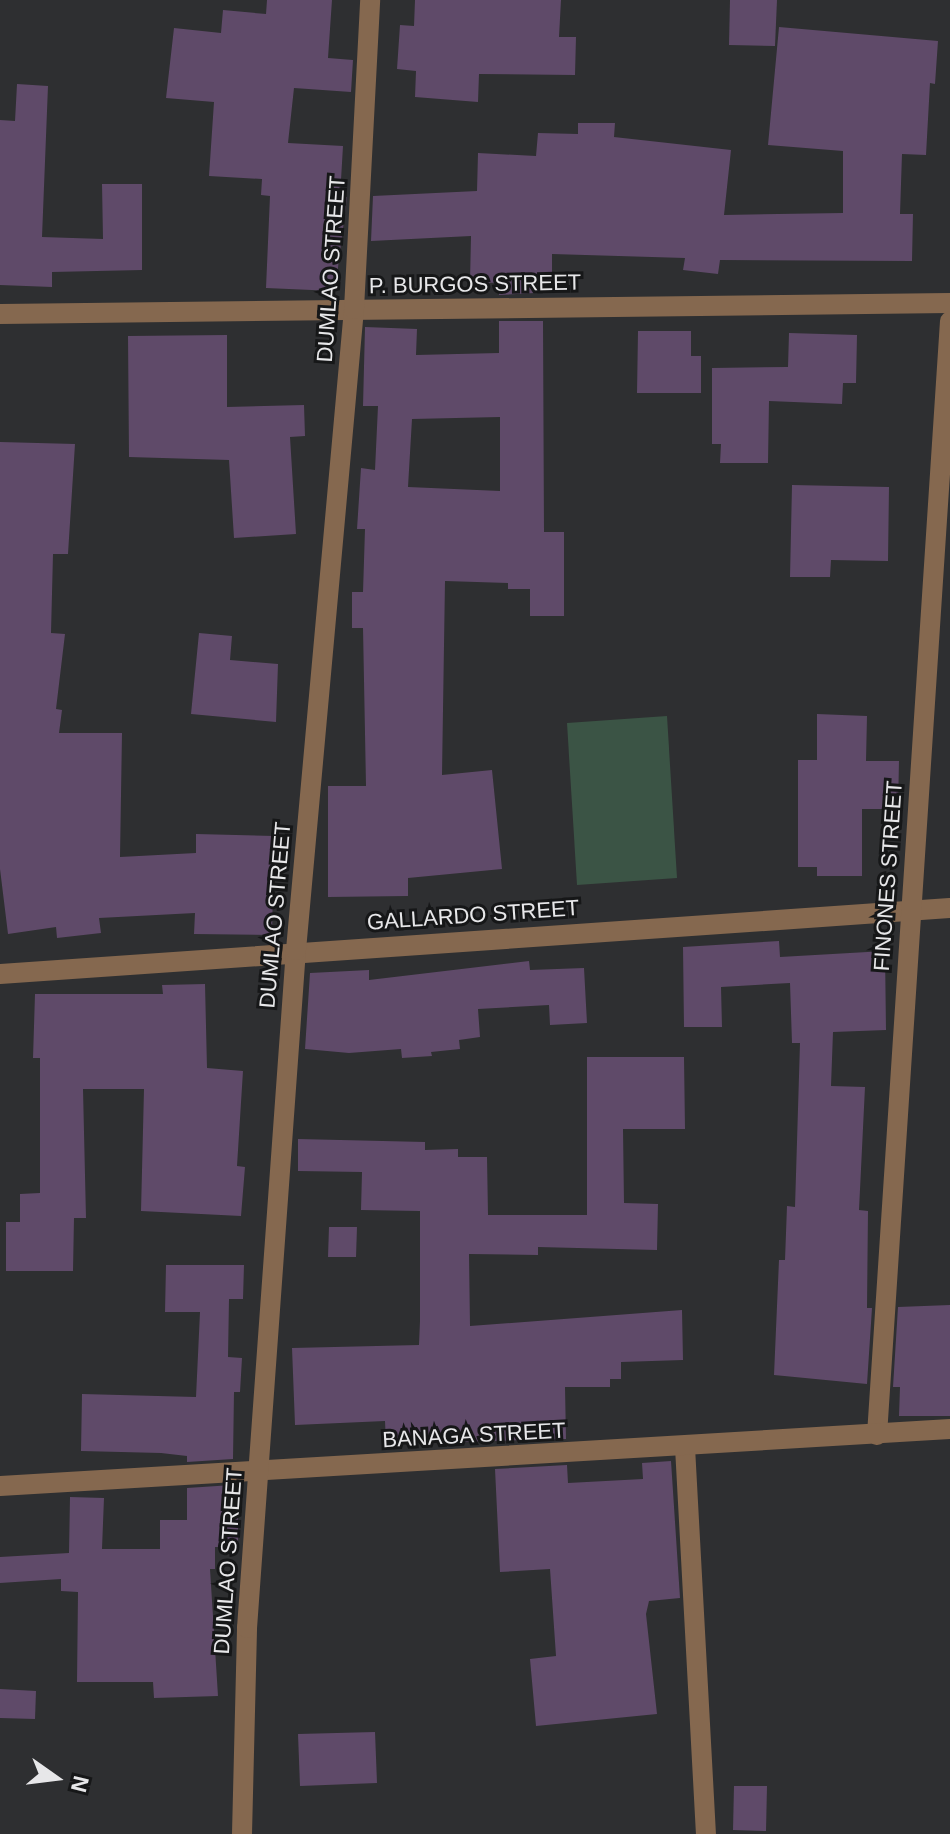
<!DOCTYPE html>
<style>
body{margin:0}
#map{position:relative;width:950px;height:1834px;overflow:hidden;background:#2e2f31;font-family:Helvetica,sans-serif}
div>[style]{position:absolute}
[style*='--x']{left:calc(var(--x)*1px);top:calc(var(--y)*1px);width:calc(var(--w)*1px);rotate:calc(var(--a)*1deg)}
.green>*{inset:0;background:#3b5445}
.building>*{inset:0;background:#5f4a69}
.street>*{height:20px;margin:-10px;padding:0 10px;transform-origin:10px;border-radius:10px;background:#85684f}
span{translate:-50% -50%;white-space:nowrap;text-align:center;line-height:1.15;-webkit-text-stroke:6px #161718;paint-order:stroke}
.street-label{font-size:22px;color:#e7e7e9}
.north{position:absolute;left:16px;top:1738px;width:80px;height:80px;-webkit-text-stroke:6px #161718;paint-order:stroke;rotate:104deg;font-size:22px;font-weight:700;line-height:32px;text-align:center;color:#e7e7e9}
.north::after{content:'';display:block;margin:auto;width:28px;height:36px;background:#e7e7e9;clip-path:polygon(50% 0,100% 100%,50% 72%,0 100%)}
</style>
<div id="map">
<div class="green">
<i style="clip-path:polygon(667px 716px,677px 878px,577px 885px,567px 723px)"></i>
</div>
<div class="building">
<i style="clip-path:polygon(267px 0,332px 0,328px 58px,353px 60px,351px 92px,294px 88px,288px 143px,343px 146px,340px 197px,347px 197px,335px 291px,266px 288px,270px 196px,261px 195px,262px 179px,209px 176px,214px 102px,166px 98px,174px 28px,221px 33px,223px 10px,266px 14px)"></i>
<i style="clip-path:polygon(415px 0,561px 0,559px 37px,576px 37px,575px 75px,479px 74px,478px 102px,415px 97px,416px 71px,397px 69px,400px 25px,414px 26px)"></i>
<i style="clip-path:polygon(730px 0,777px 0,775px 46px,729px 45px)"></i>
<i style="clip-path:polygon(779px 27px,938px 41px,935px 84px,930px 83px,926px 155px,902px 154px,900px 214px,913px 214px,912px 261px,720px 260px,718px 274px,683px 270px,685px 258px,552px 254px,552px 292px,499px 295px,499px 283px,470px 282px,471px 236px,371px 241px,373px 196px,477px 191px,478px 153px,536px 156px,538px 133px,578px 134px,578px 123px,615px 123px,614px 137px,731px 150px,724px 215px,843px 213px,843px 151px,768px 145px)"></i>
<i style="clip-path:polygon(17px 84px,48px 86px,42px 237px,103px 239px,102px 184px,142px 184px,142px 270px,52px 272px,52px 287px,0 285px,0 120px,15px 121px)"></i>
<i style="clip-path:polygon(evenodd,499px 321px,543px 321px,544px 532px,564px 532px,564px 616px,530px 616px,530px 589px,508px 589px,508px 583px,445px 581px,442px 775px,492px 770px,502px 869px,408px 878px,408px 896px,328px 897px,328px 786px,366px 786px,363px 628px,352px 628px,352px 592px,363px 592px,365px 529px,357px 529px,361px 468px,375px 470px,378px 406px,363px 406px,365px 327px,417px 329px,416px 355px,499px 353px,499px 321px,500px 417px,500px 491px,408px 487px,412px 419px,500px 417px)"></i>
<i style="clip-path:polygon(638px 331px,691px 331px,691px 356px,701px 356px,701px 393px,637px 393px)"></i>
<i style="clip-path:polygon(789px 333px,857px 335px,856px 383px,843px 383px,842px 404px,769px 401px,768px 463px,720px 463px,721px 444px,712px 444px,712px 368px,788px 367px)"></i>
<i style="clip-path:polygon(227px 335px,227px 407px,304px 405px,305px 436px,290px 437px,296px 534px,234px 538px,229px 460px,129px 457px,128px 336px)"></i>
<i style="clip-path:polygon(0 442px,75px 444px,68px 554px,53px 554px,51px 633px,65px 634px,56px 709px,62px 710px,59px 733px,122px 733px,120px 857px,196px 853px,196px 834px,274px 836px,272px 935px,194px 934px,195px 913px,99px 918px,101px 933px,57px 938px,56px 927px,8px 934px,0 869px)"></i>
<i style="clip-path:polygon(792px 485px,889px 487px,888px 561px,831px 560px,830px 577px,790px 577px)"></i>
<i style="clip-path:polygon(199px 633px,232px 636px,230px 660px,278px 664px,276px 722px,191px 714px)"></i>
<i style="clip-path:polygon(817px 714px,867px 716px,866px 761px,899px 761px,898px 809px,862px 809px,862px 876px,817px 876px,817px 867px,798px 867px,798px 760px,817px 760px)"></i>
<i style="clip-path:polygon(779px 941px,780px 957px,885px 951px,886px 1030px,833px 1032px,831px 1086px,865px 1087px,859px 1210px,868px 1211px,867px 1308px,872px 1308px,867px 1384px,774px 1375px,779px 1260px,785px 1260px,787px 1206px,795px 1207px,800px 1043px,792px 1043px,790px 983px,721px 987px,722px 1027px,684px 1027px,683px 947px)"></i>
<i style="clip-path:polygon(529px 961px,530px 970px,584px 968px,587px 1023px,550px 1025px,549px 1005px,478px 1009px,480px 1037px,459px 1040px,460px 1049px,431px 1052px,432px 1056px,402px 1058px,401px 1049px,349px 1053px,305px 1049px,310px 973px,369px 970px,369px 980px)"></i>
<i style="clip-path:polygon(205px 984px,207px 1068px,243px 1071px,237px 1166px,245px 1167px,241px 1216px,141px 1211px,144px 1089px,83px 1089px,86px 1218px,74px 1218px,73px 1271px,6px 1271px,6px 1222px,20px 1222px,20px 1194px,40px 1193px,40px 1058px,33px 1058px,35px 994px,163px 994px,162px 985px)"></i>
<i style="clip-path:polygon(587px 1057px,684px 1057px,685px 1129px,623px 1129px,624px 1203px,658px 1204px,657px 1250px,538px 1247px,538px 1255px,469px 1254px,470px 1326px,682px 1310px,683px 1360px,621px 1362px,621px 1379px,610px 1379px,610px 1387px,565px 1387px,566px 1439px,386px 1444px,385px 1421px,295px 1425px,292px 1348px,419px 1345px,420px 1321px,420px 1211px,361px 1210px,362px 1172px,298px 1171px,298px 1139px,425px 1142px,425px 1150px,458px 1149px,458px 1157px,487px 1157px,488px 1215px,587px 1215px)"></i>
<i style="clip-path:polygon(329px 1227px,357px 1227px,356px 1257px,328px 1257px)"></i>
<i style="clip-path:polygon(166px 1265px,244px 1265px,243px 1299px,229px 1299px,228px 1357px,242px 1358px,240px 1392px,234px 1392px,233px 1459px,187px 1462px,187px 1456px,161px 1453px,81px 1451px,82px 1394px,196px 1397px,200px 1312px,165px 1312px)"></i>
<i style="clip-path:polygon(950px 1305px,950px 1416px,899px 1416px,900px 1387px,893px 1387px,898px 1307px)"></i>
<i style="clip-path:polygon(671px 1461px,680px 1598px,649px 1601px,646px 1614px,657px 1714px,536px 1726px,530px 1659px,556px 1656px,550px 1569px,500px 1572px,495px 1469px,567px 1465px,568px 1483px,643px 1479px,642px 1463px)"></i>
<i style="clip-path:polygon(232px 1485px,232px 1496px,238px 1496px,238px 1547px,215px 1547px,215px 1569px,210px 1569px,218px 1696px,154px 1698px,153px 1682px,77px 1682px,78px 1592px,61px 1591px,61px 1579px,0 1583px,0 1557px,69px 1553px,70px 1497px,104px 1498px,102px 1549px,160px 1549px,160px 1520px,187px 1520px,187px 1488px)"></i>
<i style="clip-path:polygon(0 1689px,36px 1691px,35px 1719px,0 1718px)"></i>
<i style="clip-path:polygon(375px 1732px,377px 1783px,300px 1786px,298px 1734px)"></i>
<i style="clip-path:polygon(734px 1786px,767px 1786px,766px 1831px,733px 1830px)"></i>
</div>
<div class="street">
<i style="--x:0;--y:314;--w:950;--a:-0.66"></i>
<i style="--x:0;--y:974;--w:952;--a:-3.97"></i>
<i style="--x:877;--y:1435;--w:1116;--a:-86.25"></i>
<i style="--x:685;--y:1447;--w:388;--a:86.9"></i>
<i style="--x:0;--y:1486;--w:952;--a:-3.43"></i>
<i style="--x:242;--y:1834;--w:206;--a:-88.6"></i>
<i style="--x:247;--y:1628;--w:680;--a:-85.87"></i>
<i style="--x:296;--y:950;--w:644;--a:-84.83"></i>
<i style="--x:354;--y:309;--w:309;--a:-87"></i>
</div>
<div class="street-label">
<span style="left:331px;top:269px;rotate:-86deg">DUMLAO STREET</span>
<span style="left:475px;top:284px;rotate:-1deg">P. BURGOS STREET</span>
<span style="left:888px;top:876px;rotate:-86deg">FINONES STREET</span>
<span style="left:275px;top:915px;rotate:-85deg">DUMLAO STREET</span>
<span style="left:473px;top:915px;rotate:-4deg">GALLARDO STREET</span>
<span style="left:474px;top:1435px;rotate:-3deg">BANAGA STREET</span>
<span style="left:228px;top:1561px;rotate:-86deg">DUMLAO STREET</span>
</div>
<div class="north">N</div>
</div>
